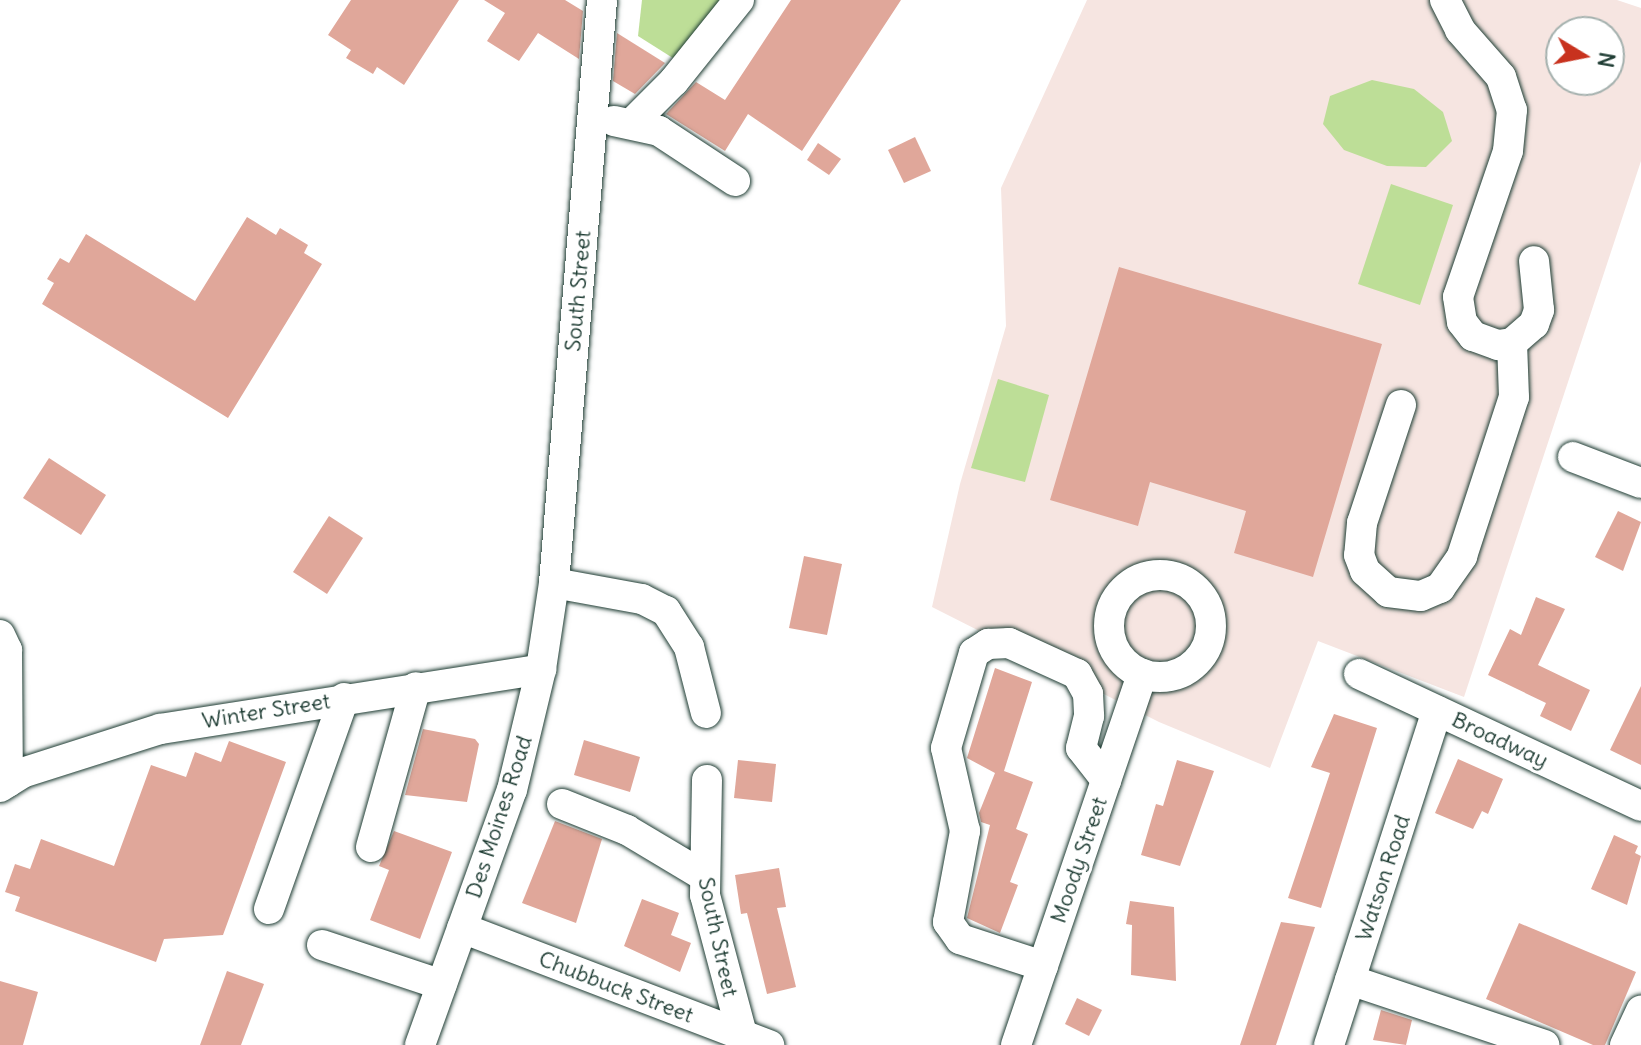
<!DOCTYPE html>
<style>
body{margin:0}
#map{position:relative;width:1641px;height:1045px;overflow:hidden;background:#fff;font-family:Delius,sans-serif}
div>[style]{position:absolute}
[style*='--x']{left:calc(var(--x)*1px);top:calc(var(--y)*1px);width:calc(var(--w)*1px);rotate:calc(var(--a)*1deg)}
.built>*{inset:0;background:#f6e5e1}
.green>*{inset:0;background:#bdde97}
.building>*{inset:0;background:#e0a79a}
.roads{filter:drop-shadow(0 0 2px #1f3d34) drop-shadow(0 0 2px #1f3d34)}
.minor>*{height:30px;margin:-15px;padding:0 15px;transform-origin:15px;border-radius:15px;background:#fff}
.minor>.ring{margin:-15px;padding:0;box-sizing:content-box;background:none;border:30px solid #fff;border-radius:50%}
span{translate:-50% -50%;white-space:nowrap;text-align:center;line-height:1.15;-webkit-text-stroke:6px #fff;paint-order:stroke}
.street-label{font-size:22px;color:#1f3d34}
.north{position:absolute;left:1545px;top:16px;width:80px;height:80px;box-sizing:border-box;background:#fff;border:2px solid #a5b1ae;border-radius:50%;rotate:100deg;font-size:22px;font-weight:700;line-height:32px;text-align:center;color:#1f3d34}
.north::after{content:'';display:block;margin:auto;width:28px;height:36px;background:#c8321e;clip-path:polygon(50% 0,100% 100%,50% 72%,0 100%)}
</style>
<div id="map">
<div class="built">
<i style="clip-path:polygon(evenodd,1087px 0,1617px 0,1641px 8px,1641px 161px,1464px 697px,1318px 641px,1270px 768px,1159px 722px,932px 607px,960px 484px,1006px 326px,1001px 188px,1087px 0,1561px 32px,1609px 32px,1609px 80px,1561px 80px,1561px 32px)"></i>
</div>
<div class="green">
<i style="clip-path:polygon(642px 0,728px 0,676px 60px,638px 36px)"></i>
<i style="clip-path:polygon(1372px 80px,1414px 89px,1443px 112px,1452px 141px,1426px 167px,1387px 166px,1344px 150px,1323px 124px,1330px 96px)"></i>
<i style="clip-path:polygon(1391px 184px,1453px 205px,1420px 305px,1358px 284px)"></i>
<i style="clip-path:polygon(998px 379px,1049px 395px,1025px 482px,971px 468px)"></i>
</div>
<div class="building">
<i style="clip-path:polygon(351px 0,459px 0,404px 85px,377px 67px,373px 74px,346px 58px,351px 50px,328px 35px)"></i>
<i style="clip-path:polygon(484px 0,565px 0,583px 11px,579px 59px,538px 33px,519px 61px,487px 41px,505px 13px)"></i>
<i style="clip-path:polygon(791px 0,901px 0,802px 151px,748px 114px,725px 151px,666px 114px,696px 82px,725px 100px)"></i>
<i style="clip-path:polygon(617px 33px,665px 63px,635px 94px,613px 81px)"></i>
<i style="clip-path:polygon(915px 137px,931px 171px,904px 183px,888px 150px)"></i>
<i style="clip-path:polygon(818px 143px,841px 159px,829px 175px,807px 160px)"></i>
<i style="clip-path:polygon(247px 217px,276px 235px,280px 228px,308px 245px,304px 253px,322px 264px,228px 418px,42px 304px,54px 283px,47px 279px,60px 258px,69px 263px,86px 234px,195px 301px)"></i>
<i style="clip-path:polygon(1119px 267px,1382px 344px,1313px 577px,1234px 553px,1246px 511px,1150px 482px,1138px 526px,1050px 500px)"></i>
<i style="clip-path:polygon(49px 458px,106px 495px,81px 535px,23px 498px)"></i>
<i style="clip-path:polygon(1618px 511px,1641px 522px,1623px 571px,1595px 557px)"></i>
<i style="clip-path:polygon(329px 516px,363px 538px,327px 594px,293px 572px)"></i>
<i style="clip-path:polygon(804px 556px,842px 564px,827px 635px,789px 628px)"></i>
<i style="clip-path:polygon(1536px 597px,1565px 609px,1538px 665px,1590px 690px,1571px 731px,1540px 716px,1546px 703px,1488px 675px,1510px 629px,1521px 635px)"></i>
<i style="clip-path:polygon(995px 668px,1032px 682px,1004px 771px,1033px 782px,1016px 829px,1028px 834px,1010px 882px,1018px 885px,1000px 933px,967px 918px,990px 825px,981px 822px,979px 813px,995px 773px,967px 758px)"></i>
<i style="clip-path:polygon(1641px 686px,1641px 765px,1610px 750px)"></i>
<i style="clip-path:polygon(1334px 714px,1377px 728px,1321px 908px,1288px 898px,1330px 773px,1311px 767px)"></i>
<i style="clip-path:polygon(423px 729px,475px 739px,479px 744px,467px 802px,405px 795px)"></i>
<i style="clip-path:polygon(584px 740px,640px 757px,630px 792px,574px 775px)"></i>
<i style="clip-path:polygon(229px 741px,286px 762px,223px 935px,164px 939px,156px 962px,15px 911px,20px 897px,5px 892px,15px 864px,30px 869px,41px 839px,114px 866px,151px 765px,186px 777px,195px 752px,221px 762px)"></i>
<i style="clip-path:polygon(1458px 759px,1503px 779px,1488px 814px,1482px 811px,1473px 829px,1435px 813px)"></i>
<i style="clip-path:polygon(738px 760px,776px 764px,772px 802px,734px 798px)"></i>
<i style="clip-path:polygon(1177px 760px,1214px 771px,1180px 866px,1141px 855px,1156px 804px,1163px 806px)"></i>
<i style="clip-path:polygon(555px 821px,602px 839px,576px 923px,522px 903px)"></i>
<i style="clip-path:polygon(394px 831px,452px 852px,420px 939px,370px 920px,389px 870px,379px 866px)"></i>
<i style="clip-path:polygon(1614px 835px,1638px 846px,1635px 853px,1641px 856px,1627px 905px,1591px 889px)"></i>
<i style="clip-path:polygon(779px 868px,786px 907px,777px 908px,796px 987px,767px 994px,747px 913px,741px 914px,735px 875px)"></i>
<i style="clip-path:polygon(642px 899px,679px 913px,671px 935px,691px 943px,680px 972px,624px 946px)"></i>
<i style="clip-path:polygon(1130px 901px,1174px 907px,1176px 981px,1131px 975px,1132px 925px,1126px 924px)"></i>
<i style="clip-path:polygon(1281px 922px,1315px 927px,1276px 1045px,1240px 1045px)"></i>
<i style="clip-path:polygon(1519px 923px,1636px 972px,1605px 1045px,1593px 1045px,1486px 999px)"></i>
<i style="clip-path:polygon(227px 971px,264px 984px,241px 1045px,200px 1045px)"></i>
<i style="clip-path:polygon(0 981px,38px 992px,23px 1045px,0 1045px)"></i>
<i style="clip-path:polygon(1077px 998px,1102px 1010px,1089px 1036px,1065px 1024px)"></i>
<i style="clip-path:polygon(1381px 1010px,1412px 1020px,1406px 1045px,1373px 1040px)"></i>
</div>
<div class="roads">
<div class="minor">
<i style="--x:1445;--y:0;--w:34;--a:63"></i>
<i style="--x:1460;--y:30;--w:62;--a:48.9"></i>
<i style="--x:1501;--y:77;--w:35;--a:72"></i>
<i style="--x:1512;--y:110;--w:41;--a:95.6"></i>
<i style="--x:1508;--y:151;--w:154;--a:108.9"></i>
<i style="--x:1458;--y:297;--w:25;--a:81"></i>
<i style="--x:1462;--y:322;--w:18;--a:52"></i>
<i style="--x:1473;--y:336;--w:27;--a:20"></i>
<i style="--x:1498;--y:345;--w:14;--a:-8"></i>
<i style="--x:1512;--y:343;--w:29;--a:-41"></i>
<i style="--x:1534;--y:324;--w:15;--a:-70"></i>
<i style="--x:1539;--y:310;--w:49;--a:-95.8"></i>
<i style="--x:614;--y:121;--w:46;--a:12.5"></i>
<i style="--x:659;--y:131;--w:91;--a:33.3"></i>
<i style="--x:633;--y:122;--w:58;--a:-45"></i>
<i style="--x:674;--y:81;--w:104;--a:-51.3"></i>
<i style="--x:1401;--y:405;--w:124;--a:108.3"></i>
<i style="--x:1362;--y:523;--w:32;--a:95"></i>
<i style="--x:1359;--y:555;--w:17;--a:69"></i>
<i style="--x:1365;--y:571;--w:31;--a:42"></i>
<i style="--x:1388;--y:592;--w:33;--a:7"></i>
<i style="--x:1421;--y:596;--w:21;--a:-23"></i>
<i style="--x:1440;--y:588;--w:39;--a:-55"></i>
<i style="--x:1462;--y:556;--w:167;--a:-71.9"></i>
<i style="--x:1514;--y:397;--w:54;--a:-92.1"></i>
<i style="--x:1573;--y:457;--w:73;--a:20.9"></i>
<i class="ring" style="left:1109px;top:575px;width:72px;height:72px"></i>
<i style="--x:554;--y:583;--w:89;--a:10.3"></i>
<i style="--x:642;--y:599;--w:27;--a:27"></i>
<i style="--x:666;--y:611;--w:43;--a:57.4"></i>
<i style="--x:689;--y:647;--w:68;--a:75.6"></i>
<i style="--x:0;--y:635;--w:17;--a:65"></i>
<i style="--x:7;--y:650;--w:132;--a:89.6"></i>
<i style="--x:1359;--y:674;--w:311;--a:25.1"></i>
<i style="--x:707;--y:780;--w:115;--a:91"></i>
<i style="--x:705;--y:895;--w:155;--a:75.1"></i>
<i style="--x:0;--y:787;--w:26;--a:-32"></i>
<i style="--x:22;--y:773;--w:145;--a:-17.7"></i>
<i style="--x:160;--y:729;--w:386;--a:-8.9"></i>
<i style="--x:562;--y:804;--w:70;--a:21.8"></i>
<i style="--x:627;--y:830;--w:90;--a:30.9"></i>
<i style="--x:371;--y:847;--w:166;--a:-74.3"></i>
<i style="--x:269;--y:909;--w:224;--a:-70.4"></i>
<i style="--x:462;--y:928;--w:329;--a:20.9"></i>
<i style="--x:322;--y:945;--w:126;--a:18.4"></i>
<i style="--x:1043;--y:966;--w:87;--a:-162"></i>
<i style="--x:960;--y:939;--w:21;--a:-125"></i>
<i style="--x:948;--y:922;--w:93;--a:-79.4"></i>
<i style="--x:965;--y:831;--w:85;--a:-102.9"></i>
<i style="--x:946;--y:748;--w:99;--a:-73.6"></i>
<i style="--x:974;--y:653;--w:17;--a:-33"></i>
<i style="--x:988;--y:644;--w:21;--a:-3"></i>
<i style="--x:1009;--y:643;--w:75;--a:24.5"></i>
<i style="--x:1077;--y:674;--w:23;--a:61"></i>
<i style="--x:1088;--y:694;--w:22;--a:87"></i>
<i style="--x:1089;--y:716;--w:33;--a:104"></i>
<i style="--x:1081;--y:748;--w:41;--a:52"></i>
<i style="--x:1350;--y:980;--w:205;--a:18.5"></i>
<i style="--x:420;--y:1045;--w:271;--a:-70.2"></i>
<i style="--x:512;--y:790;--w:124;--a:-76.5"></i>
<i style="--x:541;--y:669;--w:87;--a:-81.4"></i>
<i style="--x:554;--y:583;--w:585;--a:-85.29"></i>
<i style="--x:1016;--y:1045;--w:392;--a:-71.2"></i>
<i style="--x:1329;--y:1045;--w:351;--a:-72.1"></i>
<i style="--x:1625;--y:1045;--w:38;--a:-65"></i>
</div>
</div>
<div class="street-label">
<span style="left:578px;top:291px;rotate:-85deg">South Street</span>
<span style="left:266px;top:711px;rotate:-9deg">Winter Street</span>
<span style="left:1500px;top:740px;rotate:25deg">Broadway</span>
<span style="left:499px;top:817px;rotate:-72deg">Des Moines Road</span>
<span style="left:1079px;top:860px;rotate:-71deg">Moody Street</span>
<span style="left:1383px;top:878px;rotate:-72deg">Watson Road</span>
<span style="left:718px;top:937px;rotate:78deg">South Street</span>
<span style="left:616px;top:987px;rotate:21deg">Chubbuck Street</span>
</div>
<div class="north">N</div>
</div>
